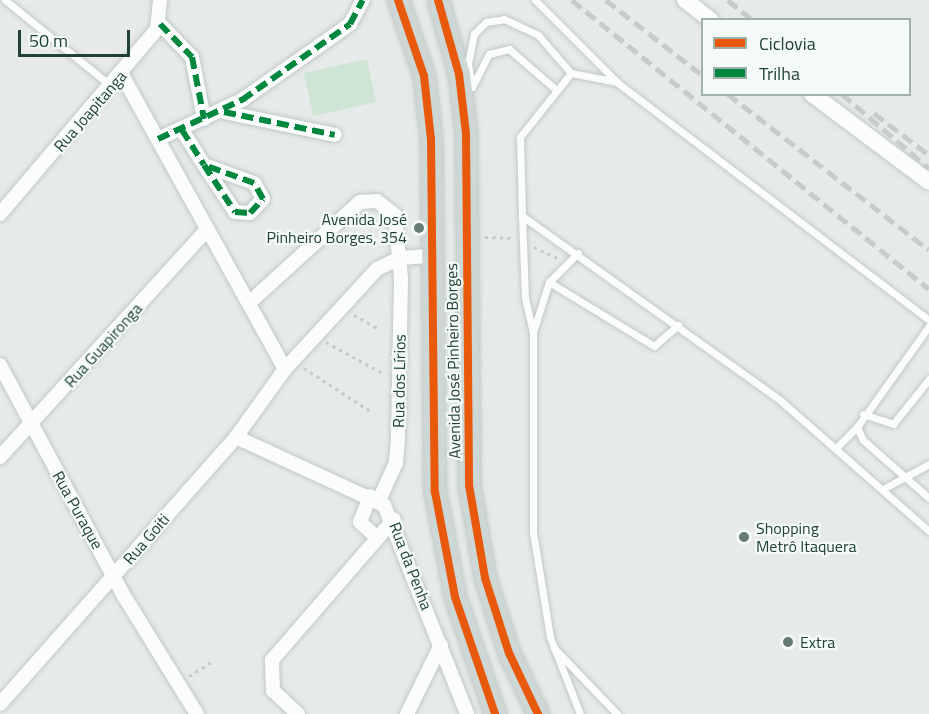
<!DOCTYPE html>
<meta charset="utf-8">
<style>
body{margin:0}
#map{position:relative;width:929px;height:714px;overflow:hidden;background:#e6ebe9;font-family:"Titillium Web",sans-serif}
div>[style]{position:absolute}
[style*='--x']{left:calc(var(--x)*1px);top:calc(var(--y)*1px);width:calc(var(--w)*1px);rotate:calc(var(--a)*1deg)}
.green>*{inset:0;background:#cee5d6}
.path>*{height:3px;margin-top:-1.5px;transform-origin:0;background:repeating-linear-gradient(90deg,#c2cbc9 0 3px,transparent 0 7.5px)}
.roads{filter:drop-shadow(0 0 2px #c3c8c6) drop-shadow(0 0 2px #c3c8c6)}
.service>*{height:7px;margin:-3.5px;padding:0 3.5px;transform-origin:3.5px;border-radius:3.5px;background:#fbfcfc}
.minor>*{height:14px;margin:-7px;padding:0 7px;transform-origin:7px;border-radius:7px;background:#fbfcfc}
.tertiary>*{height:16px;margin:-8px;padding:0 8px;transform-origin:8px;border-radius:8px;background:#fbfcfc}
.primary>*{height:21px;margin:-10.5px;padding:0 10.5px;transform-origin:10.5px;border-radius:10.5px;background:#cdd7d5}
.rail>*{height:4.5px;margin-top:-2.25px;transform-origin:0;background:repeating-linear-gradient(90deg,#c7cccb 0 12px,transparent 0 18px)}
.quiet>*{height:6px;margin-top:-3px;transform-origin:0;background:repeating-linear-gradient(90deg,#00873e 0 12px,transparent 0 18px)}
.cycleway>*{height:8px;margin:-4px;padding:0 4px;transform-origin:4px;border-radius:4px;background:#e8590c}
.dots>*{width:16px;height:16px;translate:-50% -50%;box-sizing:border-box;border:3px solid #f4faf7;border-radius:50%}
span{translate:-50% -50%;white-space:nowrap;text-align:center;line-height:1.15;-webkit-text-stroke:4.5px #f4faf7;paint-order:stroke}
.street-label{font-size:16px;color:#22413a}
.poi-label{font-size:16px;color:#22413a}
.right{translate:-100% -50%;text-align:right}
.left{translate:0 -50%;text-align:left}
.legend{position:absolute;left:701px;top:18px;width:210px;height:78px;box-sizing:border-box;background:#f4faf7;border:2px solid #a0b0ab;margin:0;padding:8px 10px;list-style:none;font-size:18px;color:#22413a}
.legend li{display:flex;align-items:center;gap:12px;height:30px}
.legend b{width:30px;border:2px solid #a0b0ab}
.scale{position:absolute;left:18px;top:30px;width:112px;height:27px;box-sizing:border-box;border:3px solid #22413a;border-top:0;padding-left:8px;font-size:18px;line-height:21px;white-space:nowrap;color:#22413a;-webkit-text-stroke:4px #f4faf7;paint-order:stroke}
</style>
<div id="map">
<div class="green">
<i style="clip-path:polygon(367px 59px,376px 102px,313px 116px,304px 73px)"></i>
</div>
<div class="path">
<i style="--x:485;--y:237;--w:29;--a:2"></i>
<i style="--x:534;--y:247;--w:26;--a:25"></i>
<i style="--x:354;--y:315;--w:26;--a:29"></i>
<i style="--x:326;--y:342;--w:66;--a:28.9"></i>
<i style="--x:304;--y:368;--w:81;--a:32.9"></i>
<i style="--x:189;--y:676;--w:28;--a:-32"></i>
</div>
<div class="roads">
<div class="service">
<i style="--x:5;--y:0;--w:135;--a:39"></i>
<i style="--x:535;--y:0;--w:116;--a:45"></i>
<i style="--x:472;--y:87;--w:23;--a:-100"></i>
<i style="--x:468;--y:64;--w:31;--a:-79"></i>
<i style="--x:474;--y:34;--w:17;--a:-45"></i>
<i style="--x:486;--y:22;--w:18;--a:-9"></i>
<i style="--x:504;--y:19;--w:38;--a:25"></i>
<i style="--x:538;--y:35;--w:50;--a:49"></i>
<i style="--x:472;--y:87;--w:37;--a:-63"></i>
<i style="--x:489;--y:54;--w:21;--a:-14"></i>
<i style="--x:509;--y:49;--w:60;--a:40.9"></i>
<i style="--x:522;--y:216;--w:82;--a:87.9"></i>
<i style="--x:525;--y:298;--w:35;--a:77"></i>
<i style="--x:578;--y:253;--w:41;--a:135"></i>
<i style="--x:549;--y:282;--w:52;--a:107.7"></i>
<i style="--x:533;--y:332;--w:200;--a:90"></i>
<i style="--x:533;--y:532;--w:106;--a:80.8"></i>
<i style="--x:550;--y:637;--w:83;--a:68.7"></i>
<i style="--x:549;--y:282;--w:123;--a:31.4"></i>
<i style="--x:654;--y:346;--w:32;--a:-41"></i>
<i style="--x:929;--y:320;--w:392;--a:-142.7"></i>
<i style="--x:617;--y:82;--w:47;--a:-168.9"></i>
<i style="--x:571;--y:73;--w:82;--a:128.6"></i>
<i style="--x:520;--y:137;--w:79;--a:88.5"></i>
<i style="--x:522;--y:216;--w:318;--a:35.5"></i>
<i style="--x:781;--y:401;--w:197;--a:41.3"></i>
<i style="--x:929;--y:326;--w:124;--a:125.5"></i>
<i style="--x:857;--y:427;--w:14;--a:65"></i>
<i style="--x:863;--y:440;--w:88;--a:41.3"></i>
<i style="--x:863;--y:414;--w:32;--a:18"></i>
<i style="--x:893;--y:424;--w:58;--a:-51.3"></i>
<i style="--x:836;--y:448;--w:30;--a:-45"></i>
<i style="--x:883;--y:489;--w:52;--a:-28.5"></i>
<i style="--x:554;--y:648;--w:91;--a:46.3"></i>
</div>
<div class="minor">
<i style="--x:160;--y:24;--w:46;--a:45.9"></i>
<i style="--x:192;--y:57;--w:63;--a:79"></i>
<i style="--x:224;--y:112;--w:113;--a:11.7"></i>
<i style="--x:182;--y:130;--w:41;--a:57.8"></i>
<i style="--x:204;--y:165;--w:56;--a:56.6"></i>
<i style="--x:235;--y:212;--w:15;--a:4"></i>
<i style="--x:250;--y:213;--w:19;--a:-47"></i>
<i style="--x:263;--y:199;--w:18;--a:-119"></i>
<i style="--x:254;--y:183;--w:53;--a:-160.2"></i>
<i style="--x:158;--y:139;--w:93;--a:-24.9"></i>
<i style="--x:242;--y:100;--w:132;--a:-35.1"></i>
<i style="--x:350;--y:24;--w:27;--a:-62"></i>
<i style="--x:0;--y:214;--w:243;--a:-49.7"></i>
<i style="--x:157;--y:29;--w:29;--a:-84"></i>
<i style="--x:249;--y:303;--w:150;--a:-42.3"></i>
<i style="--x:360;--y:202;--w:17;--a:-3"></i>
<i style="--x:377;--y:201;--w:23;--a:38"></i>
<i style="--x:395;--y:215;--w:64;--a:84.6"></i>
<i style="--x:401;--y:279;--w:160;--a:91.1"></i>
<i style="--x:398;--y:439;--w:24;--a:95"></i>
<i style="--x:396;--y:463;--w:41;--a:114.7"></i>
<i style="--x:0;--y:365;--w:262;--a:61.8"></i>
<i style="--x:124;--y:596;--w:139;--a:58.3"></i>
<i style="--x:285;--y:369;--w:136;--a:-47.4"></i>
<i style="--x:377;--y:269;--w:25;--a:-26"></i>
<i style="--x:400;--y:258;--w:32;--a:-4"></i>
<i style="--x:236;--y:437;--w:163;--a:24.7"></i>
<i style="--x:384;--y:505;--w:225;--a:68.3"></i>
<i style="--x:0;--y:457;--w:306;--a:-47.7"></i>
<i style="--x:370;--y:496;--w:28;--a:111"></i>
<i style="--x:360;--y:522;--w:23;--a:43"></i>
<i style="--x:0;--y:704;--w:356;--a:-48.5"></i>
<i style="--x:236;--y:437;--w:84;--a:-54.2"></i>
<i style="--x:285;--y:369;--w:336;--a:-119"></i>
<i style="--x:298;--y:714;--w:34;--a:-137"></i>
<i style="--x:273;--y:691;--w:31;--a:-92"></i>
<i style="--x:272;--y:660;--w:186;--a:-49.1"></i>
<i style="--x:407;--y:714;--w:77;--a:-63.8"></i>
</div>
<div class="tertiary">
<i style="--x:685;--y:0;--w:33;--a:38"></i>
<i style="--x:812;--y:94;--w:146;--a:36.9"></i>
</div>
<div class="primary">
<i style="--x:398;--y:0;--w:80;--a:71.1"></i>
<i style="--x:424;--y:76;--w:63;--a:83.7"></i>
<i style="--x:431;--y:139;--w:353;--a:89.4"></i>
<i style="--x:435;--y:492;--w:107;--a:79.2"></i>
<i style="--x:455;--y:597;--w:124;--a:71.1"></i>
<i style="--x:438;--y:0;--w:77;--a:74.2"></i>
<i style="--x:459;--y:74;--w:60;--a:83.3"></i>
<i style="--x:466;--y:134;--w:351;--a:89.5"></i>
<i style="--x:469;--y:485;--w:94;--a:80.2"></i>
<i style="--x:485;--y:578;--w:79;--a:72.3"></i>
<i style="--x:509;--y:653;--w:68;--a:64.6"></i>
</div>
</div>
<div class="rail">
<i style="--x:572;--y:0;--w:459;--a:39"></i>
<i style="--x:606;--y:0;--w:122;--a:38"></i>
<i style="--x:728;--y:0;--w:32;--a:39"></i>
<i style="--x:728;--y:94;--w:254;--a:37.8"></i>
<i style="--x:842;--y:94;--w:114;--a:40.4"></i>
<i style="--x:874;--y:113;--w:69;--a:37.4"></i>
</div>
<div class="quiet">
<i style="--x:160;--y:24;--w:46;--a:45.9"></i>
<i style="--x:192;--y:57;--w:63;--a:79"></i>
<i style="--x:224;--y:112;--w:113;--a:11.7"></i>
<i style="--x:182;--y:130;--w:41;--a:57.8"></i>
<i style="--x:204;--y:165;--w:56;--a:56.6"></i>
<i style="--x:235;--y:212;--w:15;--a:4"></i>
<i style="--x:250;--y:213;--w:19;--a:-47"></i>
<i style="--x:263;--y:199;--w:18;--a:-119"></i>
<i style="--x:254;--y:183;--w:53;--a:-160.2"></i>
<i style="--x:158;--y:139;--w:93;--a:-24.9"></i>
<i style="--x:242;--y:100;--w:132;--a:-35.1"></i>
<i style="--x:350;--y:24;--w:27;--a:-62"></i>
</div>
<div class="cycleway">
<i style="--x:398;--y:0;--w:80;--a:71.1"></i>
<i style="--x:424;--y:76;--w:63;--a:83.7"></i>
<i style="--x:431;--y:139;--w:353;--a:89.4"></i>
<i style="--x:435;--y:492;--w:107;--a:79.2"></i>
<i style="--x:455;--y:597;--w:124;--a:71.1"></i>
<i style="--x:438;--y:0;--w:77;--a:74.2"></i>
<i style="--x:459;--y:74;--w:60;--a:83.3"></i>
<i style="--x:466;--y:134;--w:351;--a:89.5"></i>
<i style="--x:469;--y:485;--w:94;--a:80.2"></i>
<i style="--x:485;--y:578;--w:79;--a:72.3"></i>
<i style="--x:509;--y:653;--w:68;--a:64.6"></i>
</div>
<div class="dots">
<i style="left:419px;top:228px;background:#677c77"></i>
<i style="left:744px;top:537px;background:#677c77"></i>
<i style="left:788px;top:642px;background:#677c77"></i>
</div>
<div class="street-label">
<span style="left:90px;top:111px;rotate:-49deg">Rua Joapitanga</span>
<span style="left:103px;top:345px;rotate:-48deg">Rua Guapironga</span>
<span style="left:453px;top:361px;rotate:-91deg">Avenida José Pinheiro Borges</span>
<span style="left:399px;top:381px;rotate:-89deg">Rua dos Lírios</span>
<span style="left:78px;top:510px;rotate:61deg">Rua Puraque</span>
<span style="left:146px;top:539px;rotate:-49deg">Rua Goiti</span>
<span style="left:411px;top:566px;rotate:69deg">Rua da Penha</span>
</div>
<div class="poi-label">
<span class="right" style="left:407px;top:228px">Avenida José<br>Pinheiro Borges, 354</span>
<span class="left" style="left:756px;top:537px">Shopping<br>Metrô Itaquera</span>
<span class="left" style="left:800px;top:642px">Extra</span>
</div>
<ul class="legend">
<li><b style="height:8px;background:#e8590c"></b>Ciclovia</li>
<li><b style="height:8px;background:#00873e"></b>Trilha</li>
</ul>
<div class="scale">50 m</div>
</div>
